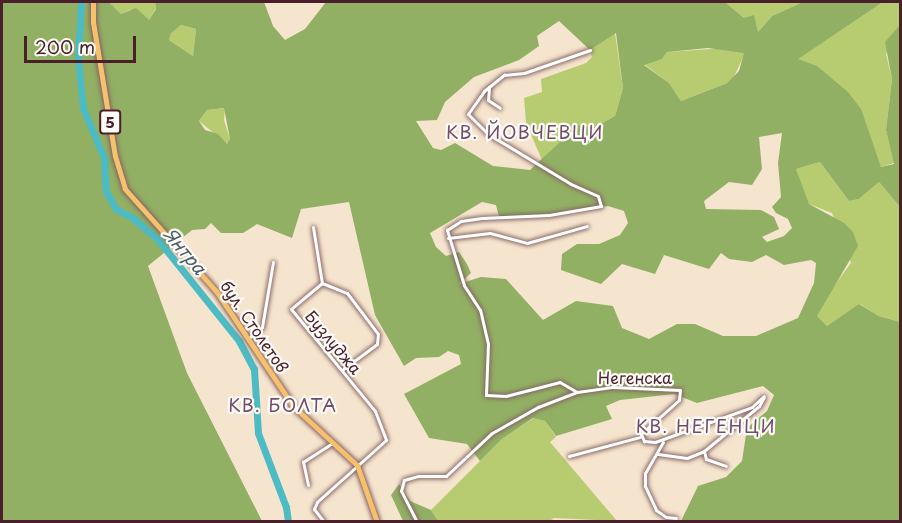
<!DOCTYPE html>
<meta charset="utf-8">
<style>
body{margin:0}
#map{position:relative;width:902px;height:523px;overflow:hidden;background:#f6e5ce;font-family:"Playpen Sans",sans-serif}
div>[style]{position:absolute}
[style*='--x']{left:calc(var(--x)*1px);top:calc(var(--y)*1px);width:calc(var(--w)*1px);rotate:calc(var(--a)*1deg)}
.green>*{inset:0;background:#b7cc71}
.forest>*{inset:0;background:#91b063}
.river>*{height:7px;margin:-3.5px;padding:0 3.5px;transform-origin:3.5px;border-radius:3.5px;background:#4dbbc3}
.roads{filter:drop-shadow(0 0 2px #866464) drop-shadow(0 0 2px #866464)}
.street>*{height:3px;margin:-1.5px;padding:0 1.5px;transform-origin:1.5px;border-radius:1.5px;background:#fff}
.primary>*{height:5px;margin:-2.5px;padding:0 2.5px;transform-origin:2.5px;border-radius:2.5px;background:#f7c06c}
span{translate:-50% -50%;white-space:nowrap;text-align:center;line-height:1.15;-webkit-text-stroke:4.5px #fdfcf7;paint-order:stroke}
.shield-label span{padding:2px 4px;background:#fdfcf7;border:2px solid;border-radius:4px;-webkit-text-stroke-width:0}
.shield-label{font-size:15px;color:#4a1f2b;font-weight:700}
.street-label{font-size:16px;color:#4a1f2b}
.neighbourhood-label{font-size:18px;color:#734c6a;letter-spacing:1.5px}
.water-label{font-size:18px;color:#4b5d68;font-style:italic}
.frame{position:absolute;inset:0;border:3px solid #4a1f2b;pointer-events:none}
.scale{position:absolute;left:24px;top:36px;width:112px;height:27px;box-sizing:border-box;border:3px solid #4a1f2b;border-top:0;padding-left:8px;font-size:18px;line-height:21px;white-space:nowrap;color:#4a1f2b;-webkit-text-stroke:4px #fdfcf7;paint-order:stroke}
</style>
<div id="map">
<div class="green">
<i style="clip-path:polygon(109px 2px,155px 2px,156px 8px,149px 20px,130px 10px,121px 14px)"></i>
<i style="clip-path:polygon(725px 2px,803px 2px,772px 16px,758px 32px,754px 20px,744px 18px)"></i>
<i style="clip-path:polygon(883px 2px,900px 2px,900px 25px,886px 54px,892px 79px,886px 130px,894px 163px,881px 167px,868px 134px,797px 59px)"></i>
<i style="clip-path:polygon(181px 25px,196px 29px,193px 56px,169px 40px,171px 32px)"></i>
<i style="clip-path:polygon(615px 33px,623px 88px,615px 116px,593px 128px,563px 130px,561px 141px,542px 160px,526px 123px,524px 98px,542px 92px,541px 79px,586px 63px,592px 57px,590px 50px)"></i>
<i style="clip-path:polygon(725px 48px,745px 53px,732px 81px,681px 101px,669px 83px,644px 64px,662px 59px,667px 52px)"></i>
<i style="clip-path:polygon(225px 108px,224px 120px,230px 139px,227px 144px,199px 121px,207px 110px)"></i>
<i style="clip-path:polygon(820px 162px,849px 201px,859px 199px,879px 182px,900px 207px,900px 322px,879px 316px,860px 304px,827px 326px,816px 316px,823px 301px,851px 263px,832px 213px,809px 204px,799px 187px,796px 169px)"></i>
<i style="clip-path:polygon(534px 418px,545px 421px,556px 437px,550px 442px,617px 521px,554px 518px,548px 522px,438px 521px,431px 510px,502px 439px)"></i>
</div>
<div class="forest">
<i style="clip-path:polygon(evenodd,2px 2px,109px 2px,121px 14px,136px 8px,149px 20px,156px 9px,155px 2px,264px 2px,273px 26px,285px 40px,305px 29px,326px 2px,725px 2px,744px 18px,754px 15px,758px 32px,772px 16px,803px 2px,883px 2px,798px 59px,817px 66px,848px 92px,861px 109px,881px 167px,894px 164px,886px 130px,892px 79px,885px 42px,900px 25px,900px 207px,879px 182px,859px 199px,849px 201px,820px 162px,796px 169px,809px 204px,844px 223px,853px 232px,858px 246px,817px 316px,827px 326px,859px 304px,879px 316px,900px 322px,900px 521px,681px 521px,698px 486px,726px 477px,742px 461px,747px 428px,767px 411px,774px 395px,763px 386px,697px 403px,674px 394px,620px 400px,606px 406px,612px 419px,556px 436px,545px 421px,533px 418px,502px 439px,480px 461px,467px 444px,429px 438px,404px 394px,461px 364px,459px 355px,448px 351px,439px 357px,416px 358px,404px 366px,375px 315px,349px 202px,301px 209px,292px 238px,257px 224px,243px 233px,221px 233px,211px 223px,205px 229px,192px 230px,148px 266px,187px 373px,262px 521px,2px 521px,2px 2px,559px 21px,590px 50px,616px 33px,623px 88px,615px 116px,593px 128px,572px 124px,563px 130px,561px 141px,530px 170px,493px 166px,455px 143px,441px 150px,433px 148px,416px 121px,437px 120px,445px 102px,474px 77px,519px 60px,539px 46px,537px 36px,559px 21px,2px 2px,181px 25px,196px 29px,193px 56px,169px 40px,171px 33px,181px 25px,2px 2px,708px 48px,744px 53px,739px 71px,727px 83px,681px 101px,669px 83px,644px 65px,662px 59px,667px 52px,708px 48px,2px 2px,224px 108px,230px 139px,227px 144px,218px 134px,205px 130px,199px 121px,207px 110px,224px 108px,2px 2px,782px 133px,778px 163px,781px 197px,772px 207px,776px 213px,788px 219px,792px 228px,784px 236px,767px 242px,762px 237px,779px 229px,774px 217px,761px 210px,706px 209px,704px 201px,729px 182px,752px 185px,762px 169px,759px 137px,782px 133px,2px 2px,482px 202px,496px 205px,499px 217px,549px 215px,608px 206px,624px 211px,628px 223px,620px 235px,599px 244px,577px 244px,562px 254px,561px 270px,601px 284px,622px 264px,655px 274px,664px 255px,709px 269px,721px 253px,729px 259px,752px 262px,766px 255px,784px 265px,811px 260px,816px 263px,814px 283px,798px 318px,756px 336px,723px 336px,695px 324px,677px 324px,649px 339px,622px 328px,613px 306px,576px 301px,543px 320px,506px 279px,481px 277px,459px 284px,471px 273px,467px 264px,459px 252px,446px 256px,436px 247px,430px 233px,482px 202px)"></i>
<i style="clip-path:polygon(399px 484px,410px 501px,431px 510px,438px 521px,403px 521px,391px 495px)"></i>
</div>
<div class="river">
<i style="--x:81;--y:2;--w:56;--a:93.1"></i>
<i style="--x:78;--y:58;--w:50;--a:84.3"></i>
<i style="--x:83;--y:108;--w:54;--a:67.2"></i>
<i style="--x:104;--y:158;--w:33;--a:87"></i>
<i style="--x:106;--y:191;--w:21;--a:61"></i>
<i style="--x:116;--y:209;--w:19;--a:28"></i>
<i style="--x:133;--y:218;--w:35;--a:41"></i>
<i style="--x:159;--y:241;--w:128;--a:51.3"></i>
<i style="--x:239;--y:341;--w:32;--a:62"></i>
<i style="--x:254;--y:369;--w:64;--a:86.4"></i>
<i style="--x:258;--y:433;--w:79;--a:69.3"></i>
<i style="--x:286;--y:507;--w:15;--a:82"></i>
</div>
<div class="roads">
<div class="street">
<i style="--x:489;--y:87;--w:13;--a:94"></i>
<i style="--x:488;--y:100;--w:14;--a:34"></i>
<i style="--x:313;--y:227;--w:57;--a:80.9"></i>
<i style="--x:322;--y:283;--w:40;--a:140"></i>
<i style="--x:291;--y:309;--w:132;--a:50.5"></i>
<i style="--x:375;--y:411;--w:31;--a:69"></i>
<i style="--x:386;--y:440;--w:93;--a:138.1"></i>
<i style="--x:317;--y:502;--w:8;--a:113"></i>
<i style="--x:314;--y:509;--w:16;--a:52"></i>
<i style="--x:448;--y:238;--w:42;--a:-6.8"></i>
<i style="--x:490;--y:233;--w:38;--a:15"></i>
<i style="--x:527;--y:243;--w:62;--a:-15.8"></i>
<i style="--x:322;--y:283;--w:27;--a:22"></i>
<i style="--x:347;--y:293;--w:51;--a:52.9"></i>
<i style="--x:378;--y:334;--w:10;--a:96"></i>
<i style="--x:377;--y:344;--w:44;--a:143.4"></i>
<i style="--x:249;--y:338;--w:17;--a:-40"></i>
<i style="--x:262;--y:327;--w:66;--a:-80.4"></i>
<i style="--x:577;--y:392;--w:20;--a:-150"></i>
<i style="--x:560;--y:382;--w:56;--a:165.5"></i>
<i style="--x:506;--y:396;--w:20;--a:-177"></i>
<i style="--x:486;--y:395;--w:51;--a:-87.8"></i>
<i style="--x:488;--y:344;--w:35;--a:-103"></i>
<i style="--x:480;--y:310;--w:30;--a:-123"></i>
<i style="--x:464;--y:285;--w:58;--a:-107.2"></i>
<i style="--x:447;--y:230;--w:17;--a:-33"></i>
<i style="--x:461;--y:221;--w:21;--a:-8"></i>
<i style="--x:482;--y:218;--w:67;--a:-2.6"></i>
<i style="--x:549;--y:215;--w:53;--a:-9.8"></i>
<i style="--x:601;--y:206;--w:10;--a:-107"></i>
<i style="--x:598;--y:196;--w:30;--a:-156"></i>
<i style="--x:571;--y:184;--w:97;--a:-148.9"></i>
<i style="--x:488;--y:134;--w:28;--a:-135"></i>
<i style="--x:468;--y:114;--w:28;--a:-55"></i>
<i style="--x:484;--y:91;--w:26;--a:-39"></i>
<i style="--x:504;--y:75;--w:20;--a:-6"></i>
<i style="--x:524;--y:73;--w:70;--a:-19.2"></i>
<i style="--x:663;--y:442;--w:36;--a:120"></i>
<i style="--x:645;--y:473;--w:13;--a:90"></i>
<i style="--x:645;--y:486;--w:26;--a:65"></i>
<i style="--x:656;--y:510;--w:12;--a:35"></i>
<i style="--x:666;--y:517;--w:10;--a:6"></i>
<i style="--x:704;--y:451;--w:8;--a:76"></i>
<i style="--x:706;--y:459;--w:21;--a:19"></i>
<i style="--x:658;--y:454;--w:29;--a:8"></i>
<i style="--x:687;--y:458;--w:18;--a:-22"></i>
<i style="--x:704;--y:451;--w:71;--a:-39.3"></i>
<i style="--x:759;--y:406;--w:10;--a:-61"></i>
<i style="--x:569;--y:456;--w:73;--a:-15"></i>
<i style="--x:308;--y:485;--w:24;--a:-102"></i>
<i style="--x:303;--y:462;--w:35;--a:-33"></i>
<i style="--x:417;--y:522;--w:35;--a:-117"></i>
<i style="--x:401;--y:491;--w:11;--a:-75"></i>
<i style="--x:404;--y:480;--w:15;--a:-16"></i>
<i style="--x:418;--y:476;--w:28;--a:0"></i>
<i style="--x:446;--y:476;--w:63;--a:-43.1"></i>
<i style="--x:492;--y:433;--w:53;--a:-29.5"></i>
<i style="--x:538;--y:407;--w:42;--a:-21"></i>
<i style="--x:577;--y:392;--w:35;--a:-8"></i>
<i style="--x:612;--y:387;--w:68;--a:2.5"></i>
<i style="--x:680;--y:390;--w:10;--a:96"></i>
<i style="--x:679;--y:400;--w:51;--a:138.2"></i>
<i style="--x:641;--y:434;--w:8;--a:67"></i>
<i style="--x:644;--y:441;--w:11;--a:5"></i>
<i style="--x:655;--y:442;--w:103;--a:-19.8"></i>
<i style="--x:752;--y:407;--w:16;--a:-43"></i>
</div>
<div class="primary">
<i style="--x:93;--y:2;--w:20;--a:90"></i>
<i style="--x:93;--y:22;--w:136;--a:80.7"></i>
<i style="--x:115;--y:156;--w:34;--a:73"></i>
<i style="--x:125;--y:189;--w:137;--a:48.3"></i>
<i style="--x:216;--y:291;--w:138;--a:56.2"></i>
<i style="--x:293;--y:406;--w:87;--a:42.7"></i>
<i style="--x:357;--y:465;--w:60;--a:70.7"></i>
</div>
</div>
<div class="shield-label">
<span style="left:110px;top:122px">5</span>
</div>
<div class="street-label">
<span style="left:255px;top:326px;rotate:56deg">бул. Столетов</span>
<span style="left:334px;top:342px;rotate:50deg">Бузлуджа</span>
<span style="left:635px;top:377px">Негенска</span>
</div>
<div class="neighbourhood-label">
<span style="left:525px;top:132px">КВ. ЙОВЧЕВЦИ</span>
<span style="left:283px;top:405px">КВ. БОЛТА</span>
<span style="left:706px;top:426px">КВ. НЕГЕНЦИ</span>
</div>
<div class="water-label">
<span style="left:185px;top:251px;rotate:50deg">Янтра</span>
</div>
<div class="frame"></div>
<div class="scale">200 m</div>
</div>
